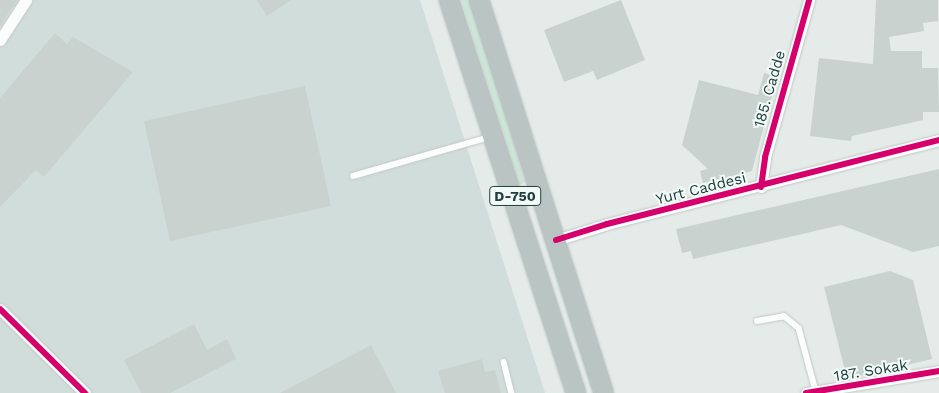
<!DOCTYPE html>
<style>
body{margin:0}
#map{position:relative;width:939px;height:393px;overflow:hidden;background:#e4ebe9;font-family:"Work Sans",sans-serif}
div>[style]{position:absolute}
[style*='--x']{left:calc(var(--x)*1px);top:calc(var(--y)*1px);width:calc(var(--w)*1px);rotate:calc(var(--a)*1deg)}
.built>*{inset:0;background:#d1ddda}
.green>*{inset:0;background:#cce6d8}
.building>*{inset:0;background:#cad2d0}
.roads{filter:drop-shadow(0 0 1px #c1c8c6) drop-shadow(0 0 1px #c1c8c6)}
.lane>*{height:5.5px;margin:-2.75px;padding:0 2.75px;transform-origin:2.75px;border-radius:2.75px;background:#fbfcfc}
.street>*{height:11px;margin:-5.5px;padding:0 5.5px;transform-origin:5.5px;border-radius:5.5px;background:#fbfcfc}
.highway>*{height:20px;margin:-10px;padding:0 10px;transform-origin:10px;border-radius:10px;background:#bac4c3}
.cycleway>*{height:6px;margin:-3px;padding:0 3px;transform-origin:3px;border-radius:3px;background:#d6006c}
span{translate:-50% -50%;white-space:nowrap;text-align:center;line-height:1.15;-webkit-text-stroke:4px #f2f9f7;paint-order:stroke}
.shield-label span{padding:1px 4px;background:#f2f9f7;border:1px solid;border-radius:4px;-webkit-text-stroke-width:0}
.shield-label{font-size:14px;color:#1f403e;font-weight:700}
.street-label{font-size:15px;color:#1f403e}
</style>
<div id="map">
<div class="built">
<i style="clip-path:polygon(0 0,420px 0,545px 393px,0 393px)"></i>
</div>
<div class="green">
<i style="clip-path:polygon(461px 0,471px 0,525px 182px,520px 185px)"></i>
</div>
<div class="building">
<i style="clip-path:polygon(0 0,17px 0,0 26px)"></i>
<i style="clip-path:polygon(257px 0,291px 0,267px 16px)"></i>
<i style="clip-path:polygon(621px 0,645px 60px,597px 80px,593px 71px,564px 82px,544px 30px)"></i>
<i style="clip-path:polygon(876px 0,938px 0,938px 21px,923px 23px,924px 31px,889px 37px,891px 51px,922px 51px,922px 68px,938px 68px,939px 112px,923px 112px,923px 120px,852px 136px,851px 141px,810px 136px,819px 58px,873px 64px)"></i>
<i style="clip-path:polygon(55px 33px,67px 44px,73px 37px,133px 72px,44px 177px,36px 170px,0 207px,0 98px)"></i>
<i style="clip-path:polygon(764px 73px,777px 77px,752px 171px,703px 183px,700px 171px,708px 169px,682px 145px,699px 80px,758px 95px)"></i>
<i style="clip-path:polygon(305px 86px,331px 206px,170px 241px,144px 121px)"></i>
<i style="clip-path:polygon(939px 169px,939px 246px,913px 252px,841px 225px,693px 259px,691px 251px,682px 253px,676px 229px)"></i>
<i style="clip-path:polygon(890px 271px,913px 280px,932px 359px,847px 379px,824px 287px)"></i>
<i style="clip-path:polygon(194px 324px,207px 350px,227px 339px,236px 359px,170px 393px,141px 393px,124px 360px)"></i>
<i style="clip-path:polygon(371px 345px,396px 393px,280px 393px)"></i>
<i style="clip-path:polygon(482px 359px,485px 372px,495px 370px,501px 393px,445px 393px,438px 371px)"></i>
</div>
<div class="roads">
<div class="lane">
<i style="--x:353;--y:176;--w:142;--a:-15.9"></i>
<i style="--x:757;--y:321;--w:27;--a:-10"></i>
<i style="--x:784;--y:316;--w:19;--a:39"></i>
<i style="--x:799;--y:328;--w:65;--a:74.9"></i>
<i style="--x:504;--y:362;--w:32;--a:76"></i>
</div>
<div class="street">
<i style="--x:0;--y:40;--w:48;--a:-57"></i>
<i style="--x:761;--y:187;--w:30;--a:-82"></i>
<i style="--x:765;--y:157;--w:163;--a:-74.3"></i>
<i style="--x:556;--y:240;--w:53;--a:-17.4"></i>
<i style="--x:607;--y:224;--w:342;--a:-14.2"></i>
<i style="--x:0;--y:309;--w:120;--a:44.7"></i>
<i style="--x:806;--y:393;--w:135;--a:-9.4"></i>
</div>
<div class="highway">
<i style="--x:449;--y:0;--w:413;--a:72.1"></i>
<i style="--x:479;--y:0;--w:412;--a:72.4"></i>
</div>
</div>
<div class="cycleway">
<i style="--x:761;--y:187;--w:30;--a:-82"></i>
<i style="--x:765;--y:157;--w:163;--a:-74.3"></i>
<i style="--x:556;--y:240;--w:53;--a:-17.4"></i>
<i style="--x:607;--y:224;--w:342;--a:-14.2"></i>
<i style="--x:0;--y:309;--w:120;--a:44.7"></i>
<i style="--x:806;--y:393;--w:135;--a:-9.4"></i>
</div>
<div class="shield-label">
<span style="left:515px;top:196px">D-750</span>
</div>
<div class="street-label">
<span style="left:770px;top:89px;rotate:-74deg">185. Cadde</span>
<span style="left:701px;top:189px;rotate:-14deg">Yurt Caddesi</span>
<span style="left:871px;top:371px;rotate:-9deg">187. Sokak</span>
</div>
</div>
